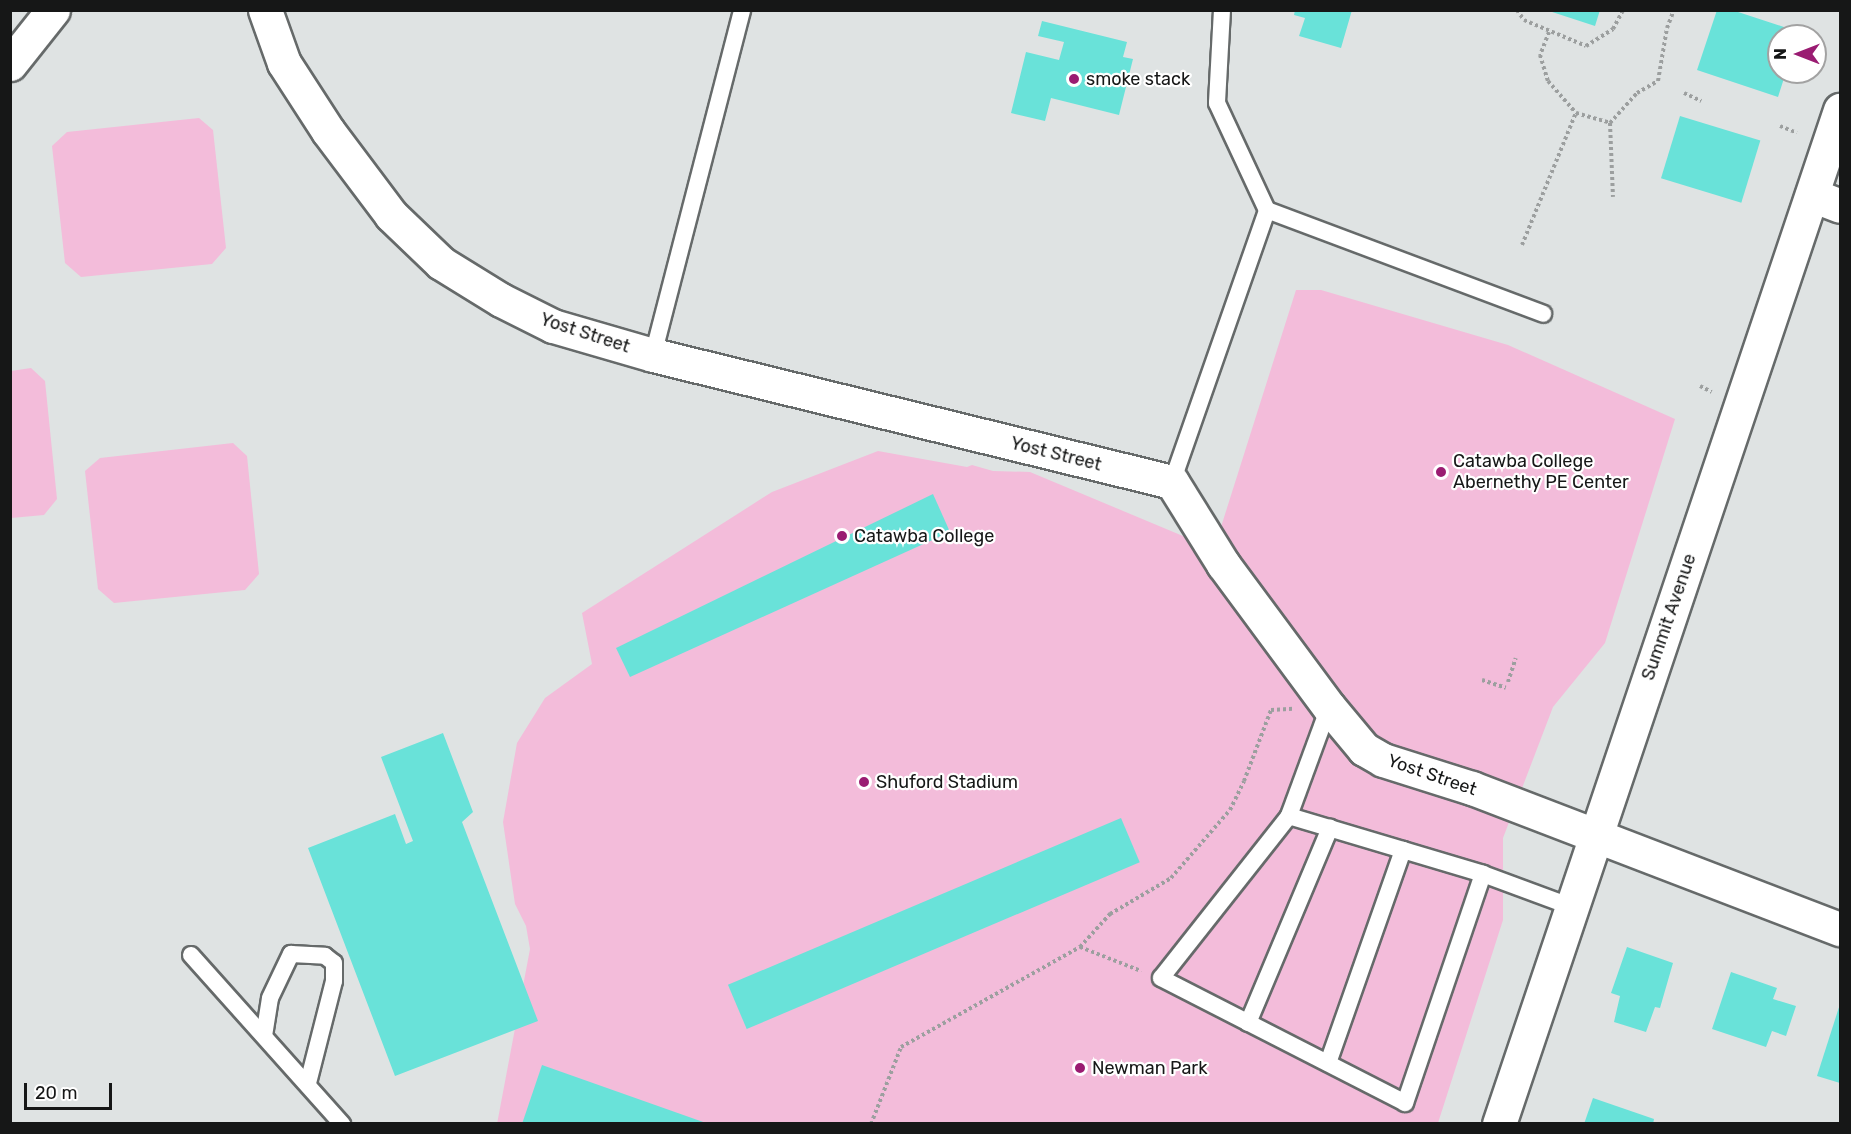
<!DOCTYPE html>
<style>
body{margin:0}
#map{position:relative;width:1851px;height:1134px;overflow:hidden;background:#dfe3e3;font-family:Rubik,sans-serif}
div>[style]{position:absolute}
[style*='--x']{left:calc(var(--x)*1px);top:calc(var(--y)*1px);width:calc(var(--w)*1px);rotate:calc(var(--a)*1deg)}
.green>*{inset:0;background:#f3bcda}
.building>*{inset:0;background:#69e2d9;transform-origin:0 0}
.path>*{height:4px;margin-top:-2px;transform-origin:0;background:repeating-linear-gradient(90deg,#9c9f9f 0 3px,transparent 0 6px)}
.roads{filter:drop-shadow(2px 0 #666a6a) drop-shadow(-2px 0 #666a6a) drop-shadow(0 2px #666a6a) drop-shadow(0 -2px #666a6a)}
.lane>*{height:16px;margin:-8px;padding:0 8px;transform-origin:8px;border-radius:8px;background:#fff}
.street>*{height:33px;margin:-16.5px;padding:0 16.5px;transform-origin:16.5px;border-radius:16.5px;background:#fff}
.dots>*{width:16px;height:16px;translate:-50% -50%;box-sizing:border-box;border:3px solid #fff;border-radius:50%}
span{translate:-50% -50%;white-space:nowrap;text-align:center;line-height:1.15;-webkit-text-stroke:4.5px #fff;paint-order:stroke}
.poi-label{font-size:18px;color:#161717}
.left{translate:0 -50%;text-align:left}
.street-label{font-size:18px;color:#161717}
.frame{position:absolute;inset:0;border:12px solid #161717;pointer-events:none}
.north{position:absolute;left:1767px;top:24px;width:60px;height:60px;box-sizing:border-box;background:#fff;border:2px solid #a2a2a2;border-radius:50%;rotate:270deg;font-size:16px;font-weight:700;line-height:24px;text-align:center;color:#161717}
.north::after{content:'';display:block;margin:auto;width:21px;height:27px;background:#9a1c72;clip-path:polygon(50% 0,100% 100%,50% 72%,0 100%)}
.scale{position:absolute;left:24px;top:1083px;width:88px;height:27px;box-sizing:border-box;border:3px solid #161717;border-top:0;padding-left:8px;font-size:18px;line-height:21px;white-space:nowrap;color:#161717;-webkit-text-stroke:4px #fff;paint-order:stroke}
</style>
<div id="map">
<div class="green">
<i style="clip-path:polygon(199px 118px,213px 130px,226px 248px,212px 264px,81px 277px,65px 263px,52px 146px,67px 132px)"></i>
<i style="clip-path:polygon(1296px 290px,1321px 290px,1508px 345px,1675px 419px,1605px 643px,1553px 707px,1503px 838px,1503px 920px,1438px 1123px,497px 1124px,530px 949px,526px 926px,515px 904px,503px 822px,517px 743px,545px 698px,592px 664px,582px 613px,772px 492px,878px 451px,967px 467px,972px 465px,993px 471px,1030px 472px,1214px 549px)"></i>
<i style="clip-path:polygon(31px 368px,45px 381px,57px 499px,44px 515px,11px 518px,11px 371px)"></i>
<i style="clip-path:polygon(233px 443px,247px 456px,259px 574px,245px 590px,114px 603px,98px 589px,85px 471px,100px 458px)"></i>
</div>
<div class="building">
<i style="clip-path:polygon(1295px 10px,1352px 10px,1341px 48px,1299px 36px,1305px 18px,1294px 15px)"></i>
<i style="clip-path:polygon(1546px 10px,1600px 10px,1595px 26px)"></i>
<i style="clip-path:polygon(1717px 10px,1732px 10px,1799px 32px,1798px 36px,1779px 36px,1779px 72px,1786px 72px,1778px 97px,1697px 70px)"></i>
<i style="clip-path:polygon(1042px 21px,1127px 42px,1123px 57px,1133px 59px,1119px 115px,1051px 98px,1045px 121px,1011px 113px,1026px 52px,1059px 60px,1064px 42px,1038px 36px)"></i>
<i style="left:1680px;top:116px;width:84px;height:65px;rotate:17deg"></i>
<i style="clip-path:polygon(933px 494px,950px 532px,630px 677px,616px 648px)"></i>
<i style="clip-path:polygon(443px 733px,473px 812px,462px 822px,538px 1021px,395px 1076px,308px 848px,395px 814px,406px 844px,413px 841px,381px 757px)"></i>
<i style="left:1121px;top:818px;width:48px;height:427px;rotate:67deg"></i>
<i style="clip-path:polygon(1627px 947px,1673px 963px,1660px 1008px,1655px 1007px,1646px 1032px,1614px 1022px,1620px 996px,1611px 993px)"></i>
<i style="clip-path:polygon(1731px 972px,1777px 988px,1773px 999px,1796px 1006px,1786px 1036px,1772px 1031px,1766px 1047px,1712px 1029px)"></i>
<i style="clip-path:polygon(1840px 1004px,1840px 1083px,1817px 1076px)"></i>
<i style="clip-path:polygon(542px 1065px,706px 1123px,706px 1124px,522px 1124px)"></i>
<i style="clip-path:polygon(1593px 1098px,1654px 1119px,1653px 1124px,1584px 1124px)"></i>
</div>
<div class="path">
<i style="--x:1517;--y:10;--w:12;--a:55"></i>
<i style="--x:1524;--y:20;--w:67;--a:22.8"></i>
<i style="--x:1586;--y:46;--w:32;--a:-32"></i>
<i style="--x:1613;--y:29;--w:21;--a:-62"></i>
<i style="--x:1549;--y:32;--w:25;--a:111"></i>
<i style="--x:1540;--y:55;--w:27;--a:73"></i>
<i style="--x:1548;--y:81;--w:43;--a:48.8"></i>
<i style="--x:1684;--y:93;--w:19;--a:25"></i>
<i style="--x:1610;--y:123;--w:74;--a:87.7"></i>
<i style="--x:1780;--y:126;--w:18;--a:22"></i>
<i style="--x:1522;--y:245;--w:143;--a:-67.8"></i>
<i style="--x:1576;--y:113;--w:35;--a:16"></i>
<i style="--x:1610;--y:123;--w:40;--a:-48"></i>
<i style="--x:1637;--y:93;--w:24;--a:-30"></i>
<i style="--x:1658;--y:81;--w:54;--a:-80.4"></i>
<i style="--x:1667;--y:28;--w:19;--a:-69"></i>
<i style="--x:1700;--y:386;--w:13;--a:27"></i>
<i style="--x:1482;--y:680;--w:25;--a:18"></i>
<i style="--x:1508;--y:682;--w:25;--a:-72"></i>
<i style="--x:1080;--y:947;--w:66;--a:21.5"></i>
<i style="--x:871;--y:1124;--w:83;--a:-68.7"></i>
<i style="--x:901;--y:1047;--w:205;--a:-29.2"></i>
<i style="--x:1080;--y:947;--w:45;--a:-47.7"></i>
<i style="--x:1110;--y:914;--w:71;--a:-30.5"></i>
<i style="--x:1171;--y:878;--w:90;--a:-49.1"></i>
<i style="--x:1230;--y:810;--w:32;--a:-64"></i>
<i style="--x:1244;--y:781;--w:76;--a:-69.2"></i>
<i style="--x:1271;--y:710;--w:22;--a:-3"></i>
</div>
<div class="roads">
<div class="lane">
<i style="--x:1222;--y:10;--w:93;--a:93.1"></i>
<i style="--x:1217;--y:103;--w:118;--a:65"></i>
<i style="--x:653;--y:355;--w:356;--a:-75.5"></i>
<i style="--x:1172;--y:482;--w:288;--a:-70.7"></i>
<i style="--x:1267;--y:210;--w:295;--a:20.6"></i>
<i style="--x:1329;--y:707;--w:116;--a:110.2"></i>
<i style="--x:1289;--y:816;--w:202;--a:16.6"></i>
<i style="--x:1483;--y:874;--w:95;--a:20.3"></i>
<i style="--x:1289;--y:816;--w:206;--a:128.3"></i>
<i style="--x:1161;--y:978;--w:274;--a:27.1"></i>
<i style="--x:1405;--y:1103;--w:242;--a:-71.2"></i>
<i style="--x:191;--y:955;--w:227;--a:48.2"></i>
<i style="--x:1248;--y:1023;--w:212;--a:-67.2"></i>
<i style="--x:264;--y:1036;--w:38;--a:-81"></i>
<i style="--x:270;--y:998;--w:49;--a:-64.5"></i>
<i style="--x:291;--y:954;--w:34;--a:3"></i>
<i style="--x:325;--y:956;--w:11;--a:38"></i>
<i style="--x:334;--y:963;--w:18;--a:90"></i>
<i style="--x:334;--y:981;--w:105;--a:104.3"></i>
<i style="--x:1328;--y:1063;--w:226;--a:-70.6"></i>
</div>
<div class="street">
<i style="--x:265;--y:10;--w:56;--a:70.3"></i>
<i style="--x:284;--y:63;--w:81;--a:57.1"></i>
<i style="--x:328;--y:131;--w:105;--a:53.1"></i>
<i style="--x:391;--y:215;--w:69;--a:43.8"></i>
<i style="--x:441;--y:263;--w:70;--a:31.7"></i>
<i style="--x:501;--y:300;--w:58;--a:26.6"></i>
<i style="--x:553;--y:326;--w:104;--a:16.2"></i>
<i style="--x:653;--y:355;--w:534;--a:13.75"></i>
<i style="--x:1172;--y:482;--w:97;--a:58.1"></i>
<i style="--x:1223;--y:564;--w:178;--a:53.5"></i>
<i style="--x:1329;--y:707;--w:55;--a:50.2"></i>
<i style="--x:1364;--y:749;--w:22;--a:30"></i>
<i style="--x:1383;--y:760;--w:93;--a:17.5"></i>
<i style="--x:1472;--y:788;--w:394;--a:21"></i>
<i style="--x:10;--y:64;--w:69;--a:-51.5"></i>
<i style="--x:1812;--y:195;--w:30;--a:21"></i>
<i style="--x:1499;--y:1124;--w:1070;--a:-71.41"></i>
</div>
</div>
<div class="dots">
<i style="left:1074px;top:79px;background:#9a1c72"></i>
<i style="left:1441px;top:472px;background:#9a1c72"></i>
<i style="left:842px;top:536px;background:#9a1c72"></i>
<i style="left:864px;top:782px;background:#9a1c72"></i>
<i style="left:1080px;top:1068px;background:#9a1c72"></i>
</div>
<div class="poi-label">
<span class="left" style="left:1086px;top:79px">smoke stack</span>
<span class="left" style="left:1453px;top:472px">Catawba College<br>Abernethy PE Center</span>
<span class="left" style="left:854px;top:536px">Catawba College</span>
<span class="left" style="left:876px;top:782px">Shuford Stadium</span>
<span class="left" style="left:1092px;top:1068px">Newman Park</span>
</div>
<div class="street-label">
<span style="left:585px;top:333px;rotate:18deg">Yost Street</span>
<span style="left:1056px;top:454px;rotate:14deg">Yost Street</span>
<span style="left:1669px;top:617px;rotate:-71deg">Summit Avenue</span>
<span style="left:1432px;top:775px;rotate:19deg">Yost Street</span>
</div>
<div class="frame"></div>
<div class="north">N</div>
<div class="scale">20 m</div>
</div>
